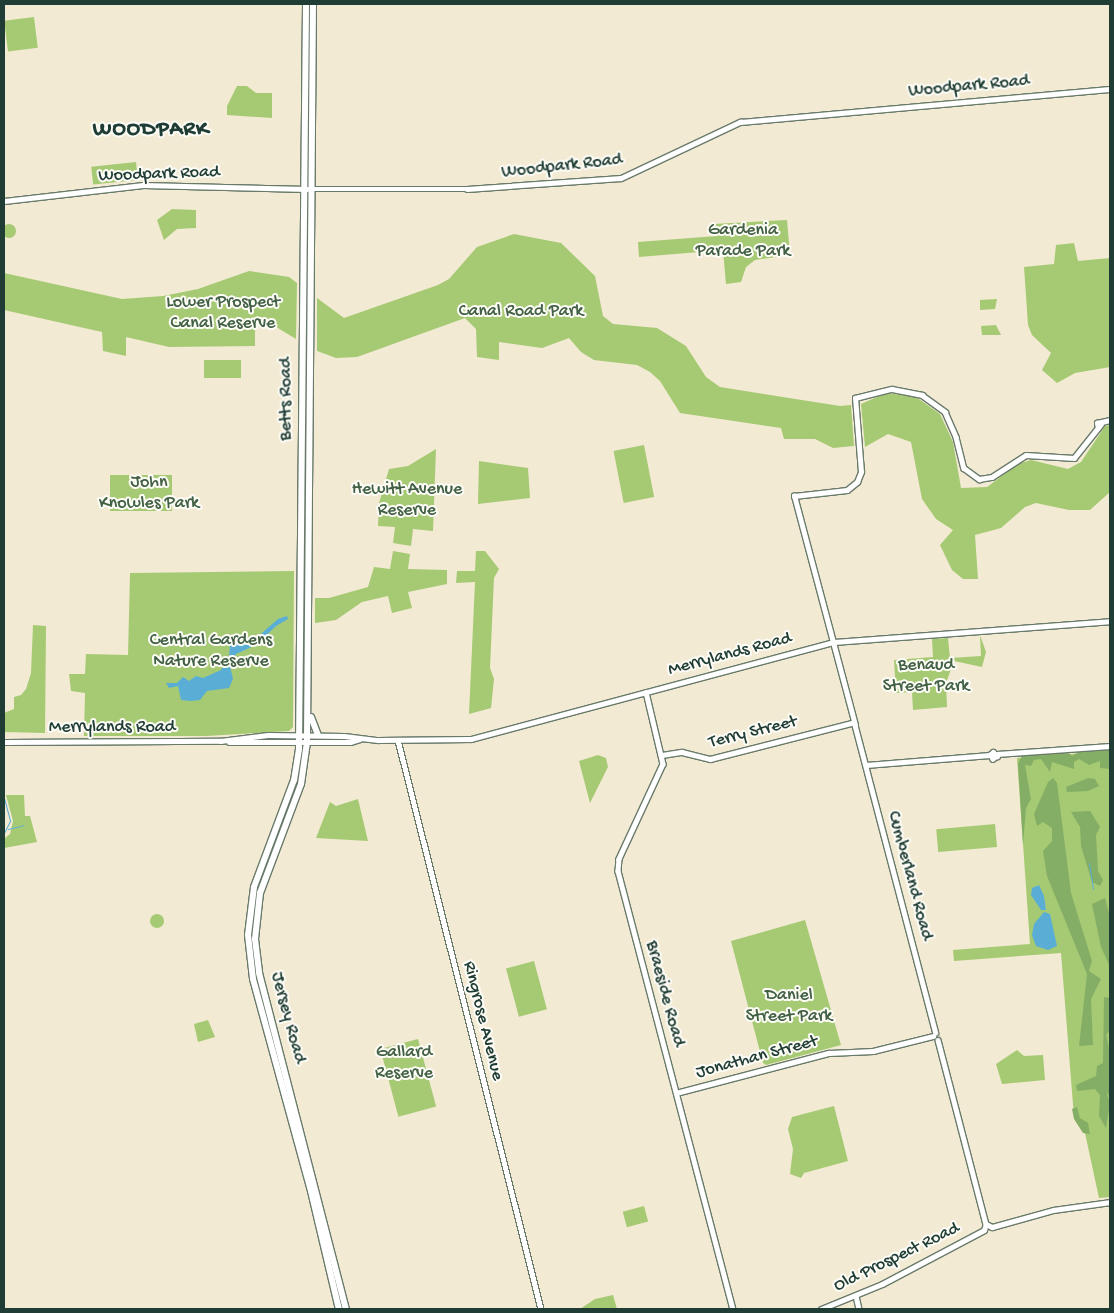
<!DOCTYPE html>
<style>
body{margin:0}
#map{position:relative;width:1114px;height:1313px;overflow:hidden;background:#f2ead2;font-family:"Gochi Hand",sans-serif}
div>[style]{position:absolute}
[style*='--x']{left:calc(var(--x)*1px);top:calc(var(--y)*1px);width:calc(var(--w)*1px);rotate:calc(var(--a)*1deg)}
.green>*{inset:0;background:#a6ca73;transform-origin:0 0}
.round{border-radius:50%}
.forest>*{inset:0;background:#84ae65}
.water>*{inset:0;background:#5aaed6}
.stream>*{height:1px;margin:-0.5px;padding:0 0.5px;transform-origin:0.5px;border-radius:0.5px;background:#5aaed6}
.roads{filter:drop-shadow(1px 0 #697a6b) drop-shadow(-1px 0 #697a6b) drop-shadow(0 1px #697a6b) drop-shadow(0 -1px #697a6b)}
.minor>*{height:4.5px;margin:-2.25px;padding:0 2.25px;transform-origin:2.25px;border-radius:2.25px;background:#fff}
.major>*{height:5px;margin:-2.5px;padding:0 2.5px;transform-origin:2.5px;border-radius:2.5px;background:#fff}
.highway>*{height:6px;margin:-3px;padding:0 3px;transform-origin:3px;border-radius:3px;background:#fff}
span{translate:-50% -50%;white-space:nowrap;text-align:center;line-height:1.15;-webkit-text-stroke:4px #fdfcf7;paint-order:stroke}
.street-label{font-size:18px;color:#1f3d34}
.park-label{font-size:18px;color:#416044}
.district-label{font-size:22px;color:#1f3d34;font-weight:700;letter-spacing:1px}
.frame{position:absolute;inset:0;border:5px solid #1f3d34;pointer-events:none}
</style>
<div id="map">
<div class="green">
<i style="left:34px;top:17px;width:31px;height:30px;rotate:83deg"></i>
<i style="clip-path:polygon(237px 86px,247px 86px,256px 93px,272px 93px,272px 118px,227px 115px,227px 106px)"></i>
<i style="left:136px;top:162px;width:18px;height:45px;rotate:84deg"></i>
<i style="clip-path:polygon(172px 209px,196px 210px,196px 228px,177px 229px,164px 240px,157px 220px)"></i>
<i style="clip-path:polygon(787px 220px,790px 255px,755px 260px,746px 267px,741px 282px,726px 284px,723px 250px,639px 257px,638px 242px,717px 236px,714px 224px)"></i>
<i class="round" style="left:2px;top:224px;width:14px;height:14px"></i>
<i style="clip-path:polygon(514px 234px,561px 243px,595px 276px,603px 316px,613px 324px,657px 328px,686px 346px,706px 377px,720px 387px,840px 406px,851px 405px,854px 446px,833px 448px,815px 439px,784px 439px,781px 428px,680px 413px,660px 381px,650px 372px,637px 365px,594px 360px,581px 352px,569px 338px,542px 348px,499px 342px,499px 360px,477px 357px,476px 329px,465px 318px,357px 357px,336px 358px,317px 351px,317px 298px,344px 318px,438px 285px,449px 279px,477px 247px)"></i>
<i style="clip-path:polygon(1074px 243px,1078px 261px,1110px 258px,1110px 367px,1075px 373px,1057px 383px,1042px 370px,1051px 353px,1032px 335px,1028px 325px,1024px 267px,1054px 264px,1056px 245px)"></i>
<i style="clip-path:polygon(249px 271px,289px 277px,297px 283px,296px 339px,268px 322px,255px 323px,255px 346px,169px 347px,126px 337px,126px 356px,103px 351px,102px 332px,4px 310px,4px 273px,122px 299px,163px 296px,198px 289px)"></i>
<i style="clip-path:polygon(997px 299px,995px 309px,980px 310px,980px 300px)"></i>
<i style="clip-path:polygon(996px 325px,1001px 335px,982px 335px,981px 326px)"></i>
<i style="left:204px;top:360px;width:37px;height:18px"></i>
<i style="clip-path:polygon(886px 393px,916px 397px,940px 414px,953px 442px,961px 488px,987px 487px,1018px 464px,1031px 460px,1068px 469px,1081px 462px,1105px 426px,1110px 425px,1110px 492px,1090px 510px,1069px 510px,1036px 503px,1025px 507px,1001px 528px,975px 535px,978px 579px,963px 579px,952px 570px,940px 545px,953px 530px,936px 519px,922px 499px,911px 442px,888px 434px,865px 447px,861px 404px)"></i>
<i style="left:644px;top:445px;width:53px;height:31px;rotate:79deg"></i>
<i style="clip-path:polygon(436px 449px,433px 531px,413px 529px,411px 546px,393px 543px,395px 527px,378px 526px,379px 503px,389px 469px,408px 466px)"></i>
<i style="clip-path:polygon(479px 461px,528px 468px,530px 498px,478px 504px)"></i>
<i style="left:172px;top:475px;width:36px;height:62px;rotate:90deg"></i>
<i style="clip-path:polygon(393px 551px,410px 554px,408px 569px,447px 570px,447px 584px,408px 592px,412px 608px,392px 613px,388px 596px,362px 602px,336px 620px,315px 623px,315px 598px,329px 598px,368px 587px,374px 567px,390px 569px)"></i>
<i style="clip-path:polygon(476px 551px,485px 551px,499px 569px,494px 578px,490px 668px,494px 679px,491px 708px,469px 714px,475px 582px,456px 583px,457px 571px,475px 571px)"></i>
<i style="clip-path:polygon(294px 571px,293px 727px,289px 731px,207px 736px,84px 736px,85px 693px,71px 691px,69px 674px,85px 674px,86px 654px,128px 655px,130px 573px)"></i>
<i style="clip-path:polygon(33px 625px,46px 626px,45px 733px,4px 732px,4px 713px,14px 709px,14px 697px,21px 695px,26px 689px,31px 673px)"></i>
<i style="clip-path:polygon(980px 635px,986px 652px,982px 667px,954px 661px,946px 683px,947px 707px,913px 710px,912px 692px,896px 693px,894px 660px,933px 657px,932px 639px,948px 638px,950px 658px,981px 656px)"></i>
<i style="clip-path:polygon(1110px 751px,1110px 1197px,1099px 1198px,1085px 1133px,1074px 1117px,1061px 953px,954px 961px,953px 950px,1030px 944px,1017px 758px)"></i>
<i style="clip-path:polygon(598px 755px,606px 758px,608px 767px,590px 803px,579px 761px)"></i>
<i style="clip-path:polygon(6px 795px,24px 795px,25px 816px,30px 816px,37px 842px,4px 848px,4px 839px,10px 834px,13px 821px)"></i>
<i style="clip-path:polygon(358px 799px,368px 841px,316px 838px,330px 802px,336px 806px)"></i>
<i style="left:995px;top:824px;width:23px;height:59px;rotate:85deg"></i>
<i class="round" style="left:150px;top:914px;width:14px;height:14px"></i>
<i style="clip-path:polygon(805px 920px,841px 1045px,766px 1065px,763px 1063px,731px 941px)"></i>
<i style="left:534px;top:961px;width:50px;height:29px;rotate:75deg"></i>
<i style="clip-path:polygon(208px 1020px,215px 1037px,198px 1042px,194px 1024px)"></i>
<i style="left:418px;top:1039px;width:70px;height:39px;rotate:75deg"></i>
<i style="clip-path:polygon(1017px 1050px,1024px 1056px,1043px 1055px,1045px 1080px,1002px 1084px,996px 1064px)"></i>
<i style="clip-path:polygon(834px 1106px,848px 1161px,804px 1173px,801px 1178px,790px 1174px,793px 1149px,788px 1129px,792px 1117px)"></i>
<i style="left:644px;top:1206px;width:16px;height:22px;rotate:75deg"></i>
<i style="clip-path:polygon(613px 1295px,617px 1309px,580px 1309px,595px 1299px)"></i>
</div>
<div class="forest">
<i style="clip-path:polygon(1110px 750px,1110px 769px,1100px 768px,1100px 761px,1089px 765px,1079px 759px,1074px 762px,1074px 769px,1052px 762px,1050px 772px,1041px 759px,1034px 760px,1031px 766px,1025px 765px,1031px 799px,1026px 808px,1023px 845px,1018px 763px,1022px 756px,1069px 753px,1072px 756px,1079px 752px)"></i>
<i style="clip-path:polygon(1053px 778px,1057px 783px,1071px 893px,1092px 961px,1089px 971px,1101px 979px,1091px 999px,1093px 1045px,1079px 1046px,1087px 974px,1047px 876px,1043px 851px,1052px 841px,1052px 828px,1043px 822px,1037px 826px,1034px 814px,1048px 782px)"></i>
<i style="clip-path:polygon(1088px 778px,1095px 779px,1099px 786px,1088px 791px,1067px 792px,1066px 787px)"></i>
<i style="clip-path:polygon(1090px 811px,1100px 827px,1096px 835px,1098px 871px,1103px 880px,1100px 886px,1092px 882px,1081px 846px,1080px 827px,1071px 812px)"></i>
<i style="clip-path:polygon(1105px 898px,1110px 917px,1110px 967px,1101px 947px,1092px 904px)"></i>
<i style="clip-path:polygon(1104px 997px,1110px 998px,1110px 1030px,1106px 1035px,1110px 1052px,1110px 1097px,1106px 1091px,1110px 1103px,1106px 1128px,1099px 1116px,1100px 1095px,1095px 1089px,1077px 1091px,1076px 1085px,1096px 1076px,1097px 1066px,1103px 1063px)"></i>
<i style="clip-path:polygon(1077px 1107px,1080px 1118px,1088px 1123px,1090px 1134px,1083px 1133px,1074px 1119px,1072px 1109px)"></i>
</div>
<div class="water">
<i style="clip-path:polygon(287px 616px,288px 619px,276px 626px,256px 645px,236px 654px,230px 666px,233px 679px,229px 688px,207px 691px,200px 700px,191px 701px,181px 700px,178px 686px,169px 688px,166px 683px,177px 683px,183px 677px,189px 681px,196px 676px,203px 678px,221px 670px,229px 658px,230px 643px,242px 638px,255px 639px,278px 619px)"></i>
<i style="clip-path:polygon(1039px 885px,1044px 896px,1046px 910px,1041px 910px,1031px 895px,1032px 888px)"></i>
<i style="clip-path:polygon(1044px 912px,1050px 914px,1057px 946px,1048px 950px,1036px 946px,1032px 935px,1034px 924px)"></i>
</div>
<div class="stream">
<i style="--x:4;--y:798;--w:24;--a:75"></i>
<i style="--x:10;--y:821;--w:13;--a:117"></i>
<i style="--x:8;--y:829;--w:16;--a:-14"></i>
<i style="--x:1089;--y:863;--w:26;--a:81"></i>
</div>
<div class="roads">
<div class="minor">
<i style="--x:310;--y:189;--w:157;--a:0"></i>
<i style="--x:467;--y:189;--w:154;--a:-4.1"></i>
<i style="--x:621;--y:178;--w:132;--a:-25.2"></i>
<i style="--x:740;--y:122;--w:371;--a:-5.1"></i>
<i style="--x:1098;--y:428;--w:5;--a:-101"></i>
<i style="--x:1097;--y:423;--w:13;--a:-13"></i>
<i style="--x:646;--y:692;--w:74;--a:76.7"></i>
<i style="--x:663;--y:764;--w:105;--a:114.9"></i>
<i style="--x:619;--y:859;--w:12;--a:95"></i>
<i style="--x:618;--y:871;--w:453;--a:75.3"></i>
<i style="--x:855;--y:725;--w:237;--a:-104.9"></i>
<i style="--x:794;--y:496;--w:53;--a:-6.5"></i>
<i style="--x:847;--y:490;--w:13;--a:-39"></i>
<i style="--x:857;--y:482;--w:11;--a:-68"></i>
<i style="--x:861;--y:472;--w:74;--a:-94.6"></i>
<i style="--x:855;--y:398;--w:38;--a:-14"></i>
<i style="--x:892;--y:389;--w:31;--a:11"></i>
<i style="--x:922;--y:395;--w:29;--a:36"></i>
<i style="--x:945;--y:412;--w:27;--a:66"></i>
<i style="--x:956;--y:437;--w:32;--a:76"></i>
<i style="--x:964;--y:468;--w:19;--a:36"></i>
<i style="--x:979;--y:479;--w:13;--a:-9"></i>
<i style="--x:992;--y:477;--w:40;--a:-32.9"></i>
<i style="--x:1026;--y:455;--w:48;--a:3.6"></i>
<i style="--x:1074;--y:458;--w:43;--a:-51.5"></i>
<i style="--x:855;--y:725;--w:318;--a:75.3"></i>
<i style="--x:398;--y:740;--w:587;--a:75.89"></i>
<i style="--x:997;--y:754;--w:113;--a:-4"></i>
<i style="--x:662;--y:755;--w:20;--a:-9"></i>
<i style="--x:682;--y:752;--w:29;--a:14"></i>
<i style="--x:710;--y:759;--w:146;--a:-14.3"></i>
<i style="--x:866;--y:765;--w:124;--a:-4.6"></i>
<i style="--x:990;--y:755;--w:4;--a:-45"></i>
<i style="--x:993;--y:752;--w:6;--a:45"></i>
<i style="--x:997;--y:756;--w:5;--a:143"></i>
<i style="--x:993;--y:759;--w:5;--a:-127"></i>
<i style="--x:938;--y:1040;--w:190;--a:75.4"></i>
<i style="--x:676;--y:1093;--w:158;--a:-14.7"></i>
<i style="--x:829;--y:1053;--w:44;--a:-2.6"></i>
<i style="--x:873;--y:1051;--w:62;--a:-14"></i>
<i style="--x:856;--y:1296;--w:13;--a:77"></i>
</div>
<div class="major">
<i style="--x:4;--y:201;--w:140;--a:-6.6"></i>
<i style="--x:143;--y:185;--w:164;--a:1.4"></i>
<i style="--x:220;--y:741;--w:48;--a:-7.1"></i>
<i style="--x:268;--y:735;--w:76;--a:0.8"></i>
<i style="--x:344;--y:736;--w:34;--a:7"></i>
<i style="--x:378;--y:740;--w:93;--a:-0.6"></i>
<i style="--x:471;--y:739;--w:375;--a:-15"></i>
<i style="--x:833;--y:642;--w:278;--a:-4.3"></i>
<i style="--x:4;--y:742;--w:217;--a:-0.3"></i>
<i style="--x:229;--y:742;--w:121;--a:0"></i>
<i style="--x:350;--y:742;--w:10;--a:-17"></i>
<i style="--x:992;--y:1227;--w:63;--a:-15.6"></i>
<i style="--x:1053;--y:1210;--w:58;--a:-8"></i>
<i style="--x:984;--y:1230;--w:6;--a:-72"></i>
<i style="--x:986;--y:1224;--w:7;--a:27"></i>
<i style="--x:821;--y:1309;--w:66;--a:-22.3"></i>
<i style="--x:882;--y:1284;--w:115;--a:-27.9"></i>
</div>
<div class="highway">
<i style="--x:306;--y:4;--w:745;--a:90.54"></i>
<i style="--x:299;--y:749;--w:31;--a:99"></i>
<i style="--x:294;--y:780;--w:114;--a:110.5"></i>
<i style="--x:254;--y:887;--w:48;--a:97.1"></i>
<i style="--x:248;--y:935;--w:44;--a:83.5"></i>
<i style="--x:253;--y:979;--w:220;--a:74.7"></i>
<i style="--x:311;--y:1191;--w:121;--a:76.7"></i>
<i style="--x:313;--y:4;--w:738;--a:90.47"></i>
<i style="--x:307;--y:742;--w:42;--a:98.1"></i>
<i style="--x:301;--y:784;--w:116;--a:110.6"></i>
<i style="--x:260;--y:893;--w:46;--a:96.2"></i>
<i style="--x:255;--y:939;--w:34;--a:83"></i>
<i style="--x:259;--y:973;--w:347;--a:75.5"></i>
<i style="--x:311;--y:717;--w:19;--a:69"></i>
</div>
</div>
<div class="street-label">
<span style="left:969px;top:87px;rotate:-5deg">Woodpark Road</span>
<span style="left:562px;top:167px;rotate:-6deg">Woodpark Road</span>
<span style="left:159px;top:175px;rotate:-2deg">Woodpark Road</span>
<span style="left:287px;top:399px;rotate:-90deg">Betts Road</span>
<span style="left:730px;top:655px;rotate:-15deg">Merrylands Road</span>
<span style="left:112px;top:728px">Merrylands Road</span>
<span style="left:753px;top:733px;rotate:-14deg">Terry Street</span>
<span style="left:909px;top:876px;rotate:75deg">Cumberland Road</span>
<span style="left:664px;top:994px;rotate:75deg">Braeside Road</span>
<span style="left:287px;top:1018px;rotate:75deg">Jersey Road</span>
<span style="left:482px;top:1021px;rotate:76deg">Ringrose Avenue</span>
<span style="left:757px;top:1058px;rotate:-15deg">Jonathan Street</span>
<span style="left:897px;top:1258px;rotate:-26deg">Old Prospect Road</span>
</div>
<div class="park-label">
<span style="left:743px;top:242px">Gardenia<br>Parade Park</span>
<span style="left:223px;top:314px">Lower Prospect<br>Canal Reserve</span>
<span style="left:521px;top:312px">Canal Road Park</span>
<span style="left:149px;top:494px">John<br>Knowles Park</span>
<span style="left:407px;top:501px">Hewitt Avenue<br>Reserve</span>
<span style="left:211px;top:652px">Central Gardens<br>Nature Reserve</span>
<span style="left:926px;top:677px">Benaud<br>Street Park</span>
<span style="left:789px;top:1007px">Daniel<br>Street Park</span>
<span style="left:404px;top:1064px">Gallard<br>Reserve</span>
</div>
<div class="district-label">
<span style="left:151px;top:131px">WOODPARK</span>
</div>
<div class="frame"></div>
</div>
